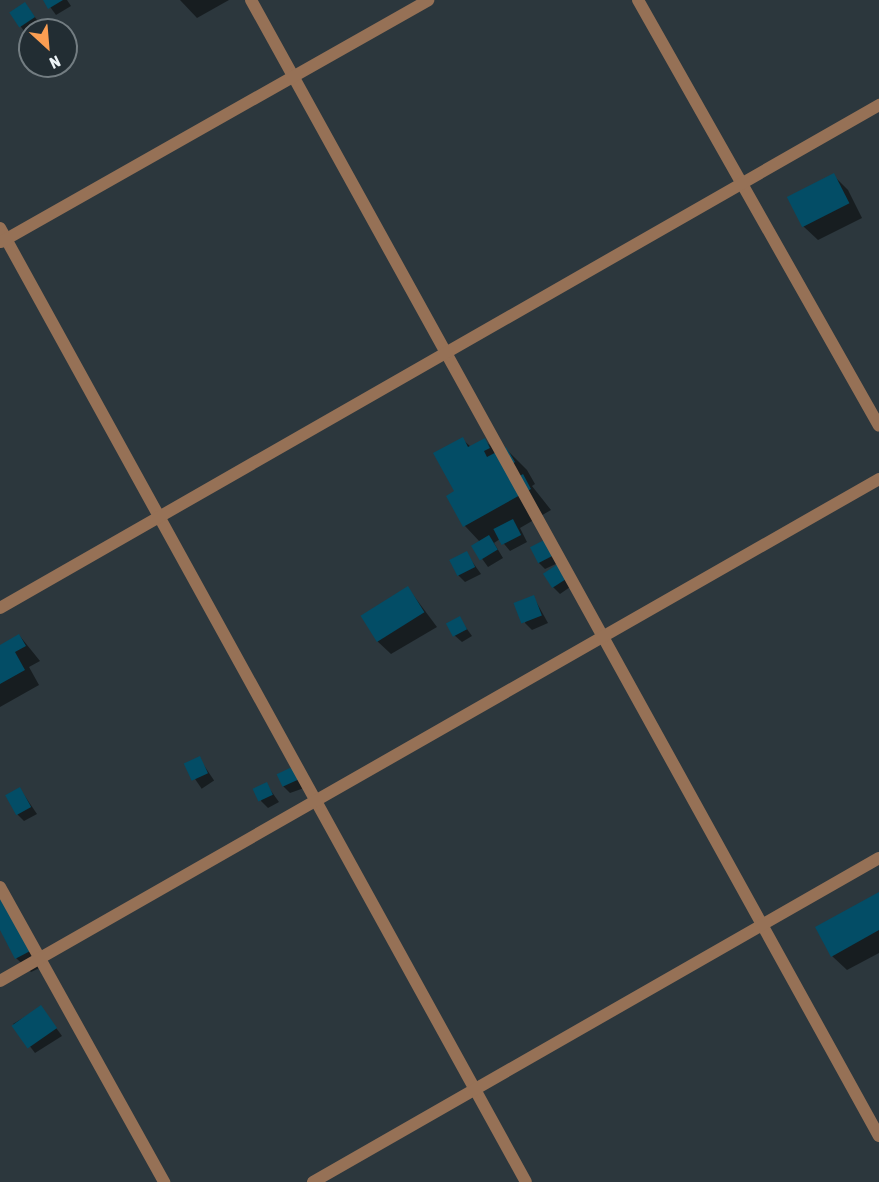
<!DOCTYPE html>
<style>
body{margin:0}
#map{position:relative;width:879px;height:1182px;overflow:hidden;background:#2c373d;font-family:"Asap Condensed",sans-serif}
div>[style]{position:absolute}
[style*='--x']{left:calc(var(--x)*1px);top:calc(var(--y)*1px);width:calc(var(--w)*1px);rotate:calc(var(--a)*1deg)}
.shadow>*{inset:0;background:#0007;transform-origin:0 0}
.building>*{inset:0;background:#034d66;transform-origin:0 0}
.street>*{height:12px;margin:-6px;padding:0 6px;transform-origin:6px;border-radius:6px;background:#967156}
span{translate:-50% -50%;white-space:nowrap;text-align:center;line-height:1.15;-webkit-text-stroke:6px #222d33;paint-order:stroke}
.north{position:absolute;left:18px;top:18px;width:60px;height:60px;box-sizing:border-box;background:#222d33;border:2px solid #737d82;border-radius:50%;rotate:154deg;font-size:16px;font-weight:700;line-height:24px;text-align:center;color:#edf4f8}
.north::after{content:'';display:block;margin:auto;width:21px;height:27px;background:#fb9e52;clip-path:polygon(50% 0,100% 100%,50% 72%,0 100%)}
</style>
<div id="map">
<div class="shadow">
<i style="clip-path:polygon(45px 0,67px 0,71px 6px,56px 15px)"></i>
<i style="clip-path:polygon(180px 0,229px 0,197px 18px)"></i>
<i style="left:25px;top:4px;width:26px;height:17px;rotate:53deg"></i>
<i style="clip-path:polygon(833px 175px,848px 190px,862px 218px,818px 240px,803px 226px)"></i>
<i style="clip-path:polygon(462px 439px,471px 447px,484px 440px,498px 453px,506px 449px,527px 470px,535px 484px,532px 486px,551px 510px,520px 528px,527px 542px,510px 551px,500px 539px,494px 543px,503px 558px,488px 567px,473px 546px,480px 542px,465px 526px,456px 492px)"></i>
<i style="clip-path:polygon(546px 541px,560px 562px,545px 569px,538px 562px)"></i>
<i style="clip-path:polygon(466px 553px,481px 574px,465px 582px,458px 575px)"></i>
<i style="clip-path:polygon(558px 566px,573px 585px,560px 594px,553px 587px)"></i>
<i style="clip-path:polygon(408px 588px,437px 627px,391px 654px,376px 640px)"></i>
<i style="clip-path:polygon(533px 596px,548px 623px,532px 630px,525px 623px)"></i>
<i style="clip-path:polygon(459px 618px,472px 636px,462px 642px,454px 635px)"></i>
<i style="clip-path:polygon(19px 635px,40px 661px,29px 667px,39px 685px,0 707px,0 646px)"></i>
<i style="left:199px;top:758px;width:27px;height:15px;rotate:56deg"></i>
<i style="clip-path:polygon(291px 769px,304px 788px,290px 793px,283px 786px)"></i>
<i style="clip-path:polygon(266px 784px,279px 802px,268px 808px,261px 801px)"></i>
<i style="clip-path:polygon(20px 789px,37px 814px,24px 821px,17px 814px)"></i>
<i style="clip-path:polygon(0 881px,48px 964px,31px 972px,16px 958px,0 927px)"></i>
<i style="clip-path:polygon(879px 894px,879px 953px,847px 970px,832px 956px)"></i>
<i style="clip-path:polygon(41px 1007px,62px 1036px,35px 1053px,13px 1024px)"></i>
</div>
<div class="building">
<i style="clip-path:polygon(43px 0,63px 0,48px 9px)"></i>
<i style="left:25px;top:2px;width:18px;height:19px;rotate:56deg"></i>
<i style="left:834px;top:173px;width:34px;height:53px;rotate:63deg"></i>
<i style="clip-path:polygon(463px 437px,468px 447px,485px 438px,490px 448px,484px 451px,487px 457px,506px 447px,515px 462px,507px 467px,513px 480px,523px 474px,531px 489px,463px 527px,446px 496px,454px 491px,433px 453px)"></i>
<i style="left:513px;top:519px;width:18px;height:22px;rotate:63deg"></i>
<i style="left:489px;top:535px;width:17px;height:21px;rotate:59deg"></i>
<i style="left:546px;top:539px;width:18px;height:18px;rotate:63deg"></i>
<i style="left:467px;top:551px;width:18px;height:20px;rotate:63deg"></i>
<i style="left:558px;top:564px;width:17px;height:18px;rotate:57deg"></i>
<i style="left:408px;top:586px;width:31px;height:56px;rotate:58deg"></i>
<i style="left:534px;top:595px;width:22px;height:22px;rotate:69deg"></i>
<i style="left:460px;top:616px;width:15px;height:16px;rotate:62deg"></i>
<i style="clip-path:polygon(19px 634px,26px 646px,15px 652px,25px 670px,0 684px,0 645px)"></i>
<i style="left:200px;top:756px;width:19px;height:18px;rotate:65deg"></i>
<i style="left:292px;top:767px;width:14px;height:17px;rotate:65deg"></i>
<i style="left:267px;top:782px;width:14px;height:16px;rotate:65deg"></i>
<i style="left:20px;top:787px;width:23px;height:17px;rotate:61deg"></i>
<i style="clip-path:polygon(879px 892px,879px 930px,831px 957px,815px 927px)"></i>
<i style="clip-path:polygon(0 894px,34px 949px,15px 959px,0 930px)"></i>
<i style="left:41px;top:1005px;width:28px;height:36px;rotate:55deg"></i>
</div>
<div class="street">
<i style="--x:251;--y:0;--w:1298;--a:61.07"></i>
<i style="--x:638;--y:0;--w:489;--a:60.5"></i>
<i style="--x:0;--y:228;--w:1089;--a:61.13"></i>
<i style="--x:1;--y:242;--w:491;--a:-29.5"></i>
<i style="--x:0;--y:608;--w:1013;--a:-29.78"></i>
<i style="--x:0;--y:887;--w:338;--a:60.9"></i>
<i style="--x:0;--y:981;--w:1012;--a:-29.73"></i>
<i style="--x:313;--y:1182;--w:652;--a:-29.79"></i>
</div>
<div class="north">N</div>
</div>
